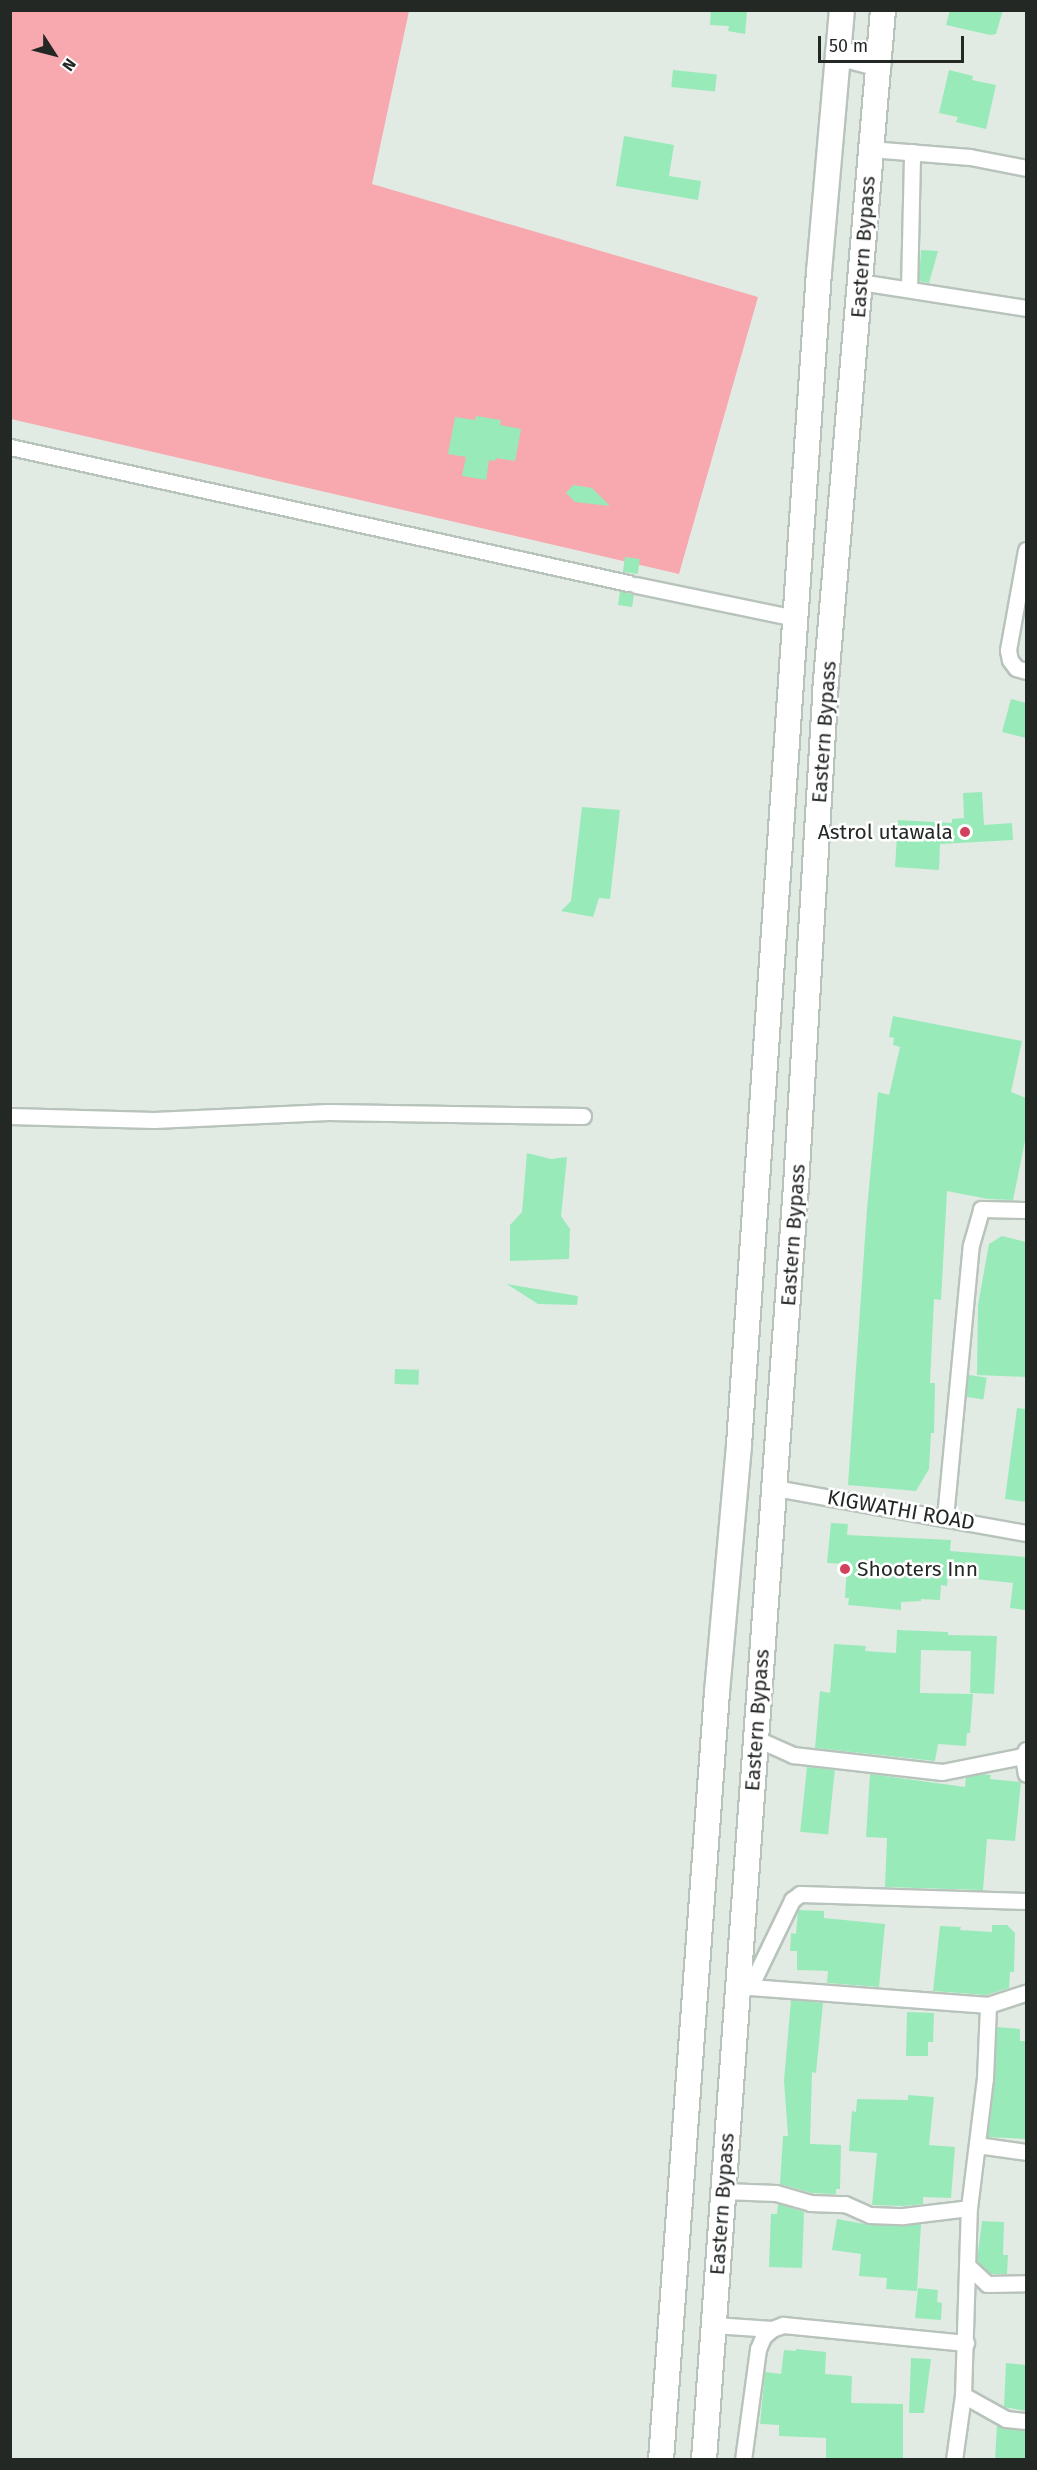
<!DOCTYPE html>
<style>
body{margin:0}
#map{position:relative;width:1037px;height:2470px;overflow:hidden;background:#e1ebe4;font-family:"Fira Sans",sans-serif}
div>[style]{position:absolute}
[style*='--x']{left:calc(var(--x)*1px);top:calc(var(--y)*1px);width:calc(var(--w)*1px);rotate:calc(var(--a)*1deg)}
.green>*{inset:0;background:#f7a9af}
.building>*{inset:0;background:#99eab9;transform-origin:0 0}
.roads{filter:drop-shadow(2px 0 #b8c3bc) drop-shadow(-2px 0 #b8c3bc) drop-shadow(0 2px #b8c3bc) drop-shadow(0 -2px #b8c3bc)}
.minor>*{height:15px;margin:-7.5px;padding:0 7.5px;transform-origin:7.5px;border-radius:7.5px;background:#fff}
.primary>*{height:24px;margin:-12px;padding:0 12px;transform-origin:12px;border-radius:12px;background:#fff}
.dots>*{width:16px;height:16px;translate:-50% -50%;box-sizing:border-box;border:3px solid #fff;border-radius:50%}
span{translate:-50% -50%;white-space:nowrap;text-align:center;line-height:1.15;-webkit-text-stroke:5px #fff;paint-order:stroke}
.street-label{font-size:21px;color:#242825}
.poi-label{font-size:21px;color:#242825}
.right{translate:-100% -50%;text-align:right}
.left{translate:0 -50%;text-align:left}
.frame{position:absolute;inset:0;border:12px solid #242825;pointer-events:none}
.north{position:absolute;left:24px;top:24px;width:60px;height:60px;-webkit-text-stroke:4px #fff;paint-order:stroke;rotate:126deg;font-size:16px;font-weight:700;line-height:24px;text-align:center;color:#242825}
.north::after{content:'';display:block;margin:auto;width:21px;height:27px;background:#242825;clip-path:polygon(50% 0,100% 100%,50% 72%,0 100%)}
.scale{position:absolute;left:818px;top:36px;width:146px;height:27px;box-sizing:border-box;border:3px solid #242825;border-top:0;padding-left:8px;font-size:18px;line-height:21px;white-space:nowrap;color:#242825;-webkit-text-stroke:4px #fff;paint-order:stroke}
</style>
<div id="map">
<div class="green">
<i style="clip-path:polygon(11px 11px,409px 11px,372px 184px,758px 297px,679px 574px,11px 419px)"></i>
</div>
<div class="building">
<i style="clip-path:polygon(711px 10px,747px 12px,745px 34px,728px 31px,729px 26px,710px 25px)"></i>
<i style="clip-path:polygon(950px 10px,1003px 10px,996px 34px,990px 35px,946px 25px)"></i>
<i style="left:673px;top:70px;width:44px;height:17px;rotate:6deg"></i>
<i style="clip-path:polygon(949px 70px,973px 76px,972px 80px,996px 85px,986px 129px,956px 122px,958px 117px,939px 113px)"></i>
<i style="clip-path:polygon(624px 136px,674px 145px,669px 176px,701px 181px,698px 200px,616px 186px)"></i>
<i style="clip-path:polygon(921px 250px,938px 251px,929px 283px,919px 281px)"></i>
<i style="clip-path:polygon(476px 416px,501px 420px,500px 425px,521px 429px,515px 461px,496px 458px,495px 461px,489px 460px,486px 480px,462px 476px,466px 457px,448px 454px,455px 417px,475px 420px)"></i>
<i style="clip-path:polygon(573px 485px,592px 488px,610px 506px,575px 502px,566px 493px)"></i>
<i style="left:625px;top:557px;width:15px;height:15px;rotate:8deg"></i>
<i style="clip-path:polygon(620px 591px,634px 595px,632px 607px,618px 605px)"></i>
<i style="clip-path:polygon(1011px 699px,1026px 703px,1026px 738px,1002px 732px)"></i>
<i style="clip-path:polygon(982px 792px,984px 825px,1012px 823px,1013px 840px,940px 844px,939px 870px,895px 867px,898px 820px,952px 823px,952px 819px,964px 818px,963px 793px)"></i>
<i style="clip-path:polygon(582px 807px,620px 810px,610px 899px,599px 898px,593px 917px,561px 911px,571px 901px)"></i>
<i style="clip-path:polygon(893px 1016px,1022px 1041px,1011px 1092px,1026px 1098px,1026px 1136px,1013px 1200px,988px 1199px,947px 1191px,941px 1300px,934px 1299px,930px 1383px,935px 1383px,934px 1433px,931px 1433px,929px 1469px,916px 1491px,848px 1485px,867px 1209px,878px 1092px,889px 1095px,900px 1047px,893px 1045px,894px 1038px,889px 1037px)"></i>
<i style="clip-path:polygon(527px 1153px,551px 1159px,567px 1157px,561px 1216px,570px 1229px,569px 1259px,510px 1261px,510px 1225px,522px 1212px)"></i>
<i style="clip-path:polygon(1002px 1236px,1026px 1242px,1026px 1377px,977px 1375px,978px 1305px,989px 1244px)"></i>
<i style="clip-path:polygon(507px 1284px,578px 1296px,577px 1305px,538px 1304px)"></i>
<i style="left:395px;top:1369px;width:24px;height:15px;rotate:2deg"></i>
<i style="left:969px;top:1375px;width:18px;height:22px;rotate:9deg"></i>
<i style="clip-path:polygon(1017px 1408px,1026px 1409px,1026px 1502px,1005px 1499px)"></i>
<i style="clip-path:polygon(831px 1523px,848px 1524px,847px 1535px,951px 1540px,950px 1551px,1026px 1557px,1025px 1610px,1010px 1608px,1013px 1583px,948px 1576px,947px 1586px,941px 1585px,940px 1600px,921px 1599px,921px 1601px,901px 1602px,901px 1610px,848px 1605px,849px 1598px,845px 1598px,847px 1564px,827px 1563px)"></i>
<i style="clip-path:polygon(897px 1630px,948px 1632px,948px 1635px,997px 1636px,994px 1694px,970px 1693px,971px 1651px,921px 1650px,920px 1693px,973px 1694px,970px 1733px,967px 1733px,966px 1746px,938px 1744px,935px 1761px,815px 1748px,820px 1691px,830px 1693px,834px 1644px,866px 1646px,865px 1651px,896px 1653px)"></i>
<i style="left:807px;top:1767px;width:28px;height:65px;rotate:6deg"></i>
<i style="clip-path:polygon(870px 1774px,965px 1787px,966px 1777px,980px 1774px,991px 1775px,990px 1779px,1021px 1782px,1015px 1841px,987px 1839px,983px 1890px,885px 1887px,887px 1838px,866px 1837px)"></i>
<i style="clip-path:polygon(798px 1910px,824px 1911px,824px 1918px,885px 1924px,879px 1987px,827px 1983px,828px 1971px,797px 1970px,797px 1951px,790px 1951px,791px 1933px,796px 1934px)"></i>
<i style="clip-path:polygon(992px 1925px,1007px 1925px,1015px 1933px,1014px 1972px,1010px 1972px,1009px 1988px,986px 1995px,933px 1991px,940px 1926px,961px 1927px,960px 1930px,992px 1932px)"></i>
<i style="clip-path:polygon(791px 2000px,823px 2003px,816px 2073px,812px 2072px,810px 2144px,841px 2145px,840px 2189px,836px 2189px,836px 2194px,812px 2193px,780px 2184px,783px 2136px,788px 2136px,784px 2081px)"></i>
<i style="clip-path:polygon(907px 2012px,934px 2013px,933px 2042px,928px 2042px,928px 2056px,906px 2056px)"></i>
<i style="clip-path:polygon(997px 2027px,1020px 2029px,1020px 2041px,1026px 2041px,1026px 2139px,988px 2137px,995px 2078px)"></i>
<i style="clip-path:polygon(908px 2095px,934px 2097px,929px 2145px,955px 2147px,951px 2198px,923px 2197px,923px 2204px,903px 2206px,872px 2205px,877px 2153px,849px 2151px,852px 2111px,856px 2112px,857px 2099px,908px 2100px)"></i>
<i style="clip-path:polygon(778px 2204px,804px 2212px,802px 2268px,769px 2267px,771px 2214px,777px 2214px)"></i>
<i style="clip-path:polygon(837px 2219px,870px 2225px,921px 2224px,917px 2291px,886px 2289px,887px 2278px,859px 2276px,861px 2254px,832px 2250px)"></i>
<i style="clip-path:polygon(982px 2221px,1004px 2222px,1003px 2255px,1008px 2255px,1007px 2274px,991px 2274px,977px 2261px)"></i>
<i style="clip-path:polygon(918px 2288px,938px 2290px,937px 2302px,942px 2303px,941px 2320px,915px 2318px)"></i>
<i style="clip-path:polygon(796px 2349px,826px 2352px,825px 2374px,852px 2376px,851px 2403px,903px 2404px,903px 2460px,826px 2460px,826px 2438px,779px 2436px,779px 2425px,760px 2424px,765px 2372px,781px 2374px,784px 2350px,796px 2351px)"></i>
<i style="clip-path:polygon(911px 2358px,931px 2359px,924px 2413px,909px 2413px)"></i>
<i style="clip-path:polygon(1006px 2363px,1026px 2365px,1026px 2411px,1004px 2407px)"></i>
<i style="clip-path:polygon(997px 2425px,1026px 2431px,1025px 2460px,995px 2460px)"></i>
</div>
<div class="roads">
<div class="minor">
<i style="--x:870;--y:149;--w:100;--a:4.6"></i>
<i style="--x:970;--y:157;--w:57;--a:11.1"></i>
<i style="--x:860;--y:282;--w:168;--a:8.9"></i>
<i style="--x:909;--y:289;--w:137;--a:-88.7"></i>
<i style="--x:10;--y:447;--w:633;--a:12.41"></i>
<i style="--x:1026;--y:550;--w:102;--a:100.2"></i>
<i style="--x:1008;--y:650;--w:10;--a:79"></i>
<i style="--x:1010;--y:660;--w:10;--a:53"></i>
<i style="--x:1016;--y:668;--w:10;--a:17"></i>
<i style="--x:636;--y:585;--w:162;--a:11.7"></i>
<i style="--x:10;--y:1116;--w:144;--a:1.6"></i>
<i style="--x:154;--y:1120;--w:174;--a:-2.6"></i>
<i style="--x:328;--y:1112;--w:255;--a:0.9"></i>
<i style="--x:775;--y:1488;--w:255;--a:10.2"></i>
<i style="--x:945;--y:1518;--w:274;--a:-84.6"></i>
<i style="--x:971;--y:1245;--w:37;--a:-74"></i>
<i style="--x:981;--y:1209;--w:45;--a:1.3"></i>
<i style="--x:755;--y:1738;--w:42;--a:24.1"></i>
<i style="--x:793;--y:1755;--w:150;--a:6.5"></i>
<i style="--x:942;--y:1772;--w:83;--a:-11.2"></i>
<i style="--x:1026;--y:1750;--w:7;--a:117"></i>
<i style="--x:1023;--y:1756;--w:18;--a:81"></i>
<i style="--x:746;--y:1980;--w:8;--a:60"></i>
<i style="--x:750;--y:1987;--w:239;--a:4.3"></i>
<i style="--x:988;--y:2005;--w:40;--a:-18"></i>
<i style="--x:750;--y:1987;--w:97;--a:-64.2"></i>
<i style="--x:792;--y:1900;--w:10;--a:-37"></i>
<i style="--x:800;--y:1894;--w:226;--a:1.8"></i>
<i style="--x:977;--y:2145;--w:49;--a:8.1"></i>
<i style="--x:723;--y:2191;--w:53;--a:2.2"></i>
<i style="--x:776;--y:2193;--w:35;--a:16"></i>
<i style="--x:810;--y:2203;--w:35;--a:2"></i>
<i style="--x:845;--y:2204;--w:27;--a:24"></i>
<i style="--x:870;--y:2215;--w:33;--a:2"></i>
<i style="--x:903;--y:2216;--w:66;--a:-6.9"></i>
<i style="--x:969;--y:2267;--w:25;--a:43"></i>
<i style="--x:987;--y:2284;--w:39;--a:-1"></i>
<i style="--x:714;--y:2325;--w:58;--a:3.9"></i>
<i style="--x:963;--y:2395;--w:49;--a:29.2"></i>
<i style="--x:1006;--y:2419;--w:20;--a:6"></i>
<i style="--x:743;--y:2460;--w:112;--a:-82.3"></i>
<i style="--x:758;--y:2349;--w:13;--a:-67"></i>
<i style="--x:763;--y:2337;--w:12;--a:-42"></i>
<i style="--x:772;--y:2329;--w:12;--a:-20"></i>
<i style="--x:783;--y:2325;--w:184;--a:5.6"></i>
<i style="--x:954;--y:2460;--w:66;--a:-82.1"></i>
<i style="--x:963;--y:2395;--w:187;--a:-88.2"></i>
<i style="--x:969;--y:2208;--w:131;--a:-83"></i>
<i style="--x:985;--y:2078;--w:73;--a:-87.6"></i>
</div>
<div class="primary">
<i style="--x:838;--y:53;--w:42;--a:15"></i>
<i style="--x:661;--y:2460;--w:770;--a:-85.83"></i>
<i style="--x:717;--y:1692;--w:248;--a:-84.9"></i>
<i style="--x:739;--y:1445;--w:1176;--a:-86.1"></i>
<i style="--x:819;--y:272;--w:263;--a:-85"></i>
<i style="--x:704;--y:2460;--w:1277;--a:-85.87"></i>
<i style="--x:796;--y:1186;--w:495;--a:-86.6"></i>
<i style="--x:825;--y:692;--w:684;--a:-85.14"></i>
</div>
</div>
<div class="dots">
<i style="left:965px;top:832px;background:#d2415b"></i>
<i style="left:845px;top:1569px;background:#d2415b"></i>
</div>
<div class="street-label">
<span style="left:863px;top:247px;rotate:-86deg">Eastern Bypass</span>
<span style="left:824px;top:732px;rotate:-86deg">Eastern Bypass</span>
<span style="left:793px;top:1235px;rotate:-86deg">Eastern Bypass</span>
<span style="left:901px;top:1510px;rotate:10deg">KIGWATHI ROAD</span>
<span style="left:757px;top:1720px;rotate:-86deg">Eastern Bypass</span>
<span style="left:722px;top:2204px;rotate:-86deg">Eastern Bypass</span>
</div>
<div class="poi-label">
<span class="right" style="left:953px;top:832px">Astrol utawala</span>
<span class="left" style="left:857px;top:1569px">Shooters Inn</span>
</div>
<div class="frame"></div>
<div class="north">N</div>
<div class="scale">50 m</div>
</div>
